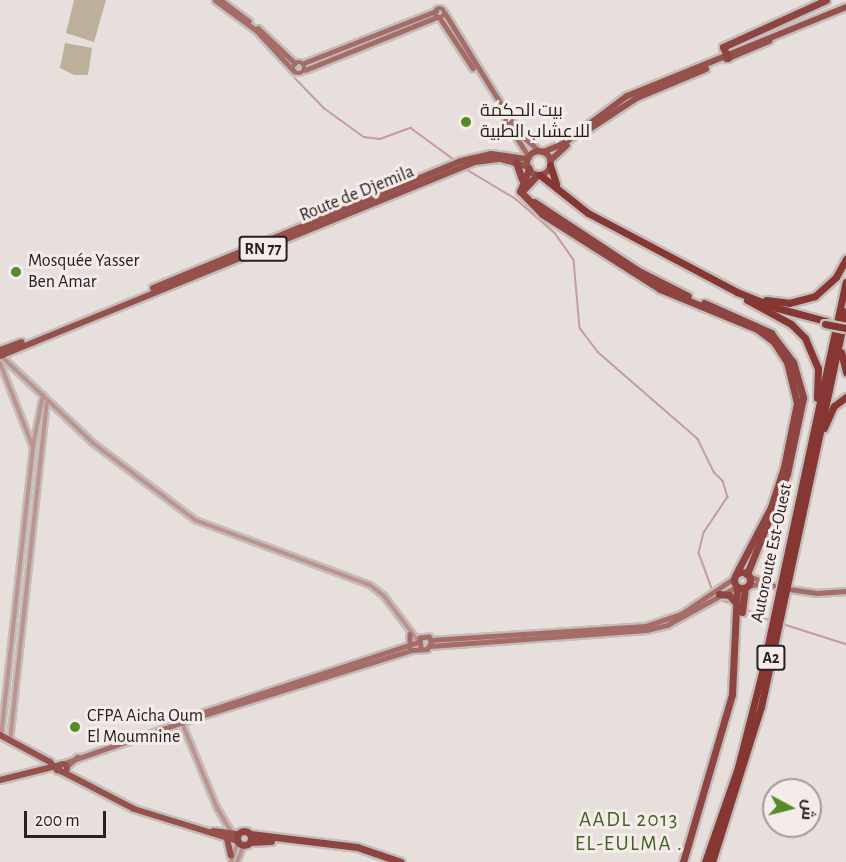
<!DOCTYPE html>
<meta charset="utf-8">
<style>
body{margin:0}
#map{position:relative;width:846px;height:862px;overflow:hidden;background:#e7dfdc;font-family:"Alegreya Sans",Cairo,sans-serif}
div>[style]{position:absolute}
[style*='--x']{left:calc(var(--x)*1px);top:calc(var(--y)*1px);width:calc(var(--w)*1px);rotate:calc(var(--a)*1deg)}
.green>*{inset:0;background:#bdb09b}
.stream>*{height:1.5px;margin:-0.75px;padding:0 0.75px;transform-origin:0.75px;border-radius:0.75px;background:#c49ca3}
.roads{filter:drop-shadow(2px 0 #c4bdba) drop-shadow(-2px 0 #c4bdba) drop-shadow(0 2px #c4bdba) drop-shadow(0 -2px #c4bdba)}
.tertiary>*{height:4px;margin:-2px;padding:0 2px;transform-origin:2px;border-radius:2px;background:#bc938f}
.secondary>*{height:4.5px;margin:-2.25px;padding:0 2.25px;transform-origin:2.25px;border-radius:2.25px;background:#a66d68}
.secondary>.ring{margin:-2.25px;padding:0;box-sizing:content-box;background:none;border:4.5px solid #a66d68;border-radius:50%}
.primary>*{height:6px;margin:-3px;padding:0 3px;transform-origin:3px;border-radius:3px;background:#96514c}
.primary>.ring{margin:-3px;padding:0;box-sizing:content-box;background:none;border:6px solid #96514c;border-radius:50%}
.trunk>*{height:7px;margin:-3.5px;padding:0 3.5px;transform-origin:3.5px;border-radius:3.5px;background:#8e4440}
.trunk>.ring{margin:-3.5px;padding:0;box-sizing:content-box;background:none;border:7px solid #8e4440;border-radius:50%}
.motorway>*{height:7px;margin:-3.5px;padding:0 3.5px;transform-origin:3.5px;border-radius:3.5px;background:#863734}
.bridges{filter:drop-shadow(2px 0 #c4bdba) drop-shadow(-2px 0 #c4bdba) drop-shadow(0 2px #c4bdba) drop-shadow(0 -2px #c4bdba)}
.motorway-bridge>*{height:7px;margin:-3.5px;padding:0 3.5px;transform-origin:3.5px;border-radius:3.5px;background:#863734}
.dots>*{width:16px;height:16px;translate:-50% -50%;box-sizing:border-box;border:3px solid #f5ece9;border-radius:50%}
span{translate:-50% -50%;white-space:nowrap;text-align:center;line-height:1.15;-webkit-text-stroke:6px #f5ece9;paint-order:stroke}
.shield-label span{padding:2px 4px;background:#f5ece9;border:2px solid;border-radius:4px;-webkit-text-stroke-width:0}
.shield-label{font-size:16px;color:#252221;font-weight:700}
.poi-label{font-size:18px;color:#252221}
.left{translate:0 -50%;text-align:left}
.street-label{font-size:18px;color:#252221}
.quarter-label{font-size:21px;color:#3d6123;letter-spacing:1.5px}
.north{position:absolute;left:762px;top:778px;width:60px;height:60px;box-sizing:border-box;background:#f5ece9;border:2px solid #a29b99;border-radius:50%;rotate:97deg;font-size:16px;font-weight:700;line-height:24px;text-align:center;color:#252221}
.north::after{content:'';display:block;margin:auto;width:21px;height:27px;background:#548c28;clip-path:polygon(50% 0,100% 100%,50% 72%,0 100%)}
.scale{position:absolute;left:24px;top:811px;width:82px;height:27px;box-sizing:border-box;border:3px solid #252221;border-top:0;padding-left:8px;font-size:18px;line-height:21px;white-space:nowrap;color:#252221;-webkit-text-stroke:4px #f5ece9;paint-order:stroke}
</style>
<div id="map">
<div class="green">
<i style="clip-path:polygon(74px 0,106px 0,94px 42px,66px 33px)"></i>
<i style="clip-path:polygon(65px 43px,92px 48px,88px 75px,74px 75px,60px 68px)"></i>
</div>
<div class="stream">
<i style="--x:295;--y:78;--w:42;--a:46"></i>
<i style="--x:324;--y:108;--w:49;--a:35.9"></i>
<i style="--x:364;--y:137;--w:16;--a:7"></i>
<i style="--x:380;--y:139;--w:33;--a:-20"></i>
<i style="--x:411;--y:128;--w:56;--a:36.3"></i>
<i style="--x:464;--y:168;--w:61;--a:30.8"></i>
<i style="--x:516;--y:199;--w:52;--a:41.1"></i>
<i style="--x:555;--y:233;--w:33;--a:55"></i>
<i style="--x:574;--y:260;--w:68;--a:85"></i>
<i style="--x:580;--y:328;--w:30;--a:53"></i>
<i style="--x:598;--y:352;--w:133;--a:41"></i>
<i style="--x:698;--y:439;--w:37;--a:64"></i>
<i style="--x:714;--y:472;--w:13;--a:45"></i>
<i style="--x:723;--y:481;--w:17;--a:73"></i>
<i style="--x:728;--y:497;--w:43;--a:123.7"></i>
<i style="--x:704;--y:533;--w:21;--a:104"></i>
<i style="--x:699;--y:553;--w:40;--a:69.8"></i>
<i style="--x:721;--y:600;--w:12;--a:20"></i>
<i style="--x:745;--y:609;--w:26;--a:25"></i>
<i style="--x:786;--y:625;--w:63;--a:17.6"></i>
</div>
<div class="roads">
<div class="tertiary">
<i style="--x:1;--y:356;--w:127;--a:43.4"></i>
<i style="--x:93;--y:443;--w:128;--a:37"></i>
<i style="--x:195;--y:520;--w:187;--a:20.4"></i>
<i style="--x:370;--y:585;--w:18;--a:38"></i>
<i style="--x:384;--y:596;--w:56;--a:52.9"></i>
<i style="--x:0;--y:363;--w:90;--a:68.6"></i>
<i style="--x:33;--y:447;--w:290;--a:96.3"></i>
<i style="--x:33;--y:446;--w:52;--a:-78.9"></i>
<i style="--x:182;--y:723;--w:92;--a:67.6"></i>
<i style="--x:217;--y:808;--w:29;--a:59"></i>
<i style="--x:10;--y:741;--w:343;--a:-83.8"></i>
<i style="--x:231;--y:862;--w:21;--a:-71"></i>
<i style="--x:237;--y:862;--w:18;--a:-68"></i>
</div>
<div class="secondary">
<i style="--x:215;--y:0;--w:51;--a:36.2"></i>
<i style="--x:256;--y:30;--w:56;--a:47.2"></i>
<i style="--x:221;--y:0;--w:35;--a:37"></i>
<i class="ring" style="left:435px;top:8px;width:5.5px;height:5.5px"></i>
<i style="--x:445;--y:13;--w:141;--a:58.3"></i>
<i style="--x:519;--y:133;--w:28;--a:41"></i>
<i style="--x:440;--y:18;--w:60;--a:56.6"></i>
<i style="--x:258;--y:28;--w:51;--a:43.4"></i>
<i class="ring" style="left:293px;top:62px;width:7.5px;height:7.5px"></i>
<i style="--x:304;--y:63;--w:142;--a:-21.5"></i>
<i style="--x:305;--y:70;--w:142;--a:-21.9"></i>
<i style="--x:506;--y:120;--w:44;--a:58.1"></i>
<i style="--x:749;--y:576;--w:26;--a:21"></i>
<i style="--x:748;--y:586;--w:14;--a:-12"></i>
<i style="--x:789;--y:589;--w:28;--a:8"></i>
<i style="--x:817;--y:593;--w:29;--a:-4"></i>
<i style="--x:410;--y:634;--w:12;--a:90"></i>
<i style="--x:431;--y:640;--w:215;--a:-3.7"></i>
<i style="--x:646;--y:626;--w:37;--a:-19"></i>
<i style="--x:681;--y:614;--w:63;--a:-33.9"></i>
<i style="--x:430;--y:646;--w:217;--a:-4.2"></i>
<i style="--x:646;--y:630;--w:22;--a:-13"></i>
<i style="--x:667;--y:625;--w:79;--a:-28.8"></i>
<i style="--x:194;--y:719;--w:6;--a:-51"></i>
<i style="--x:198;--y:714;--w:231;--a:-18.1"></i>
<i style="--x:62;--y:764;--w:141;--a:-19.1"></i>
<i style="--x:195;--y:718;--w:227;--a:-17.4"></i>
<i style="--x:412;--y:650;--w:15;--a:-4"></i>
<i style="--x:427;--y:649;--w:7;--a:-56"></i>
<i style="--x:431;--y:643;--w:6;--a:-108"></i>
<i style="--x:429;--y:637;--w:9;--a:174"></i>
<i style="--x:420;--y:638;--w:10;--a:84"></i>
<i style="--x:66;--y:767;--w:15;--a:-42"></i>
</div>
<div class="primary">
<i style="--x:726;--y:59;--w:47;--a:-22.7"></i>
<i style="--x:585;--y:132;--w:62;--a:-33.2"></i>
<i style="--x:637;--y:98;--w:75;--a:-22.8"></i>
<i class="ring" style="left:527px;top:151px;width:18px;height:18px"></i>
<i style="--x:543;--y:152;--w:22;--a:-22"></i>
<i style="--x:563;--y:144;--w:80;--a:-36.9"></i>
<i style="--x:627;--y:96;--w:236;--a:-22.1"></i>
<i style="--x:550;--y:161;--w:23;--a:-43"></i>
<i style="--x:153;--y:288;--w:333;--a:-22.4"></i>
<i style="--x:461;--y:161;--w:31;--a:-13"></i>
<i style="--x:491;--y:154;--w:37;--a:8"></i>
<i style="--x:0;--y:350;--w:23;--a:-20"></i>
<i style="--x:0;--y:356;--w:513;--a:-22.22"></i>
<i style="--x:475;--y:162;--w:26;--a:-7"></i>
<i style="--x:501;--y:159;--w:29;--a:16"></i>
<i style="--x:0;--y:735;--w:57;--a:28.4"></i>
<i style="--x:50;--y:762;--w:11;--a:49"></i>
<i class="ring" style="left:59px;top:764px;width:2px;height:2px"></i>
<i style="--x:63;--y:772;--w:80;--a:27.5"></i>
<i style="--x:134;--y:809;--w:109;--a:17.1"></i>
<i style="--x:0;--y:780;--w:62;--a:-14"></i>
<i style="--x:213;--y:831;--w:26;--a:7"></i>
<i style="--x:227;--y:839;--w:17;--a:77"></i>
</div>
<div class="trunk">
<i style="--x:728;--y:58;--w:12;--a:-114"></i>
<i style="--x:723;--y:47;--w:113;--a:-24.5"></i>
<i style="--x:516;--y:162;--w:18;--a:71"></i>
<i style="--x:529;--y:169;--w:24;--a:112"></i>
<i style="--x:520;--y:191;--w:32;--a:46"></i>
<i style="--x:542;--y:214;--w:140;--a:32.4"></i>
<i style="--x:660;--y:289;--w:105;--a:22.4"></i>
<i style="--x:757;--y:329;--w:21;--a:37"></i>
<i style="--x:774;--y:342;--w:24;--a:57"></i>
<i style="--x:787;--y:362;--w:42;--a:76.3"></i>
<i style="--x:797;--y:403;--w:65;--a:101.5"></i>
<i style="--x:784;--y:467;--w:40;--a:108"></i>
<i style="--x:772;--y:505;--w:78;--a:117.6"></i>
<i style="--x:524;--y:189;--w:19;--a:-47"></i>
<i style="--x:534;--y:202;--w:123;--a:33.4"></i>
<i style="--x:637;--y:270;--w:57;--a:27"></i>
<i style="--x:704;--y:303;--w:73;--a:24.1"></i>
<i style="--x:771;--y:333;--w:36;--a:53"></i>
<i style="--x:793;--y:362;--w:37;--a:74"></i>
<i style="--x:803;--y:398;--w:78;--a:101.9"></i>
<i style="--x:787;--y:474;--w:108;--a:111.8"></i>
<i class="ring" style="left:734px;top:572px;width:9px;height:9px"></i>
<i style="--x:719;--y:594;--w:10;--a:6"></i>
<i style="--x:729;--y:595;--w:11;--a:49"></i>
<i style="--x:742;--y:612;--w:24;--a:-83"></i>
<i class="ring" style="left:237px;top:831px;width:7px;height:7px"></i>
<i style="--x:250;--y:834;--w:108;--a:6.9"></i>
<i style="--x:357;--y:847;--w:46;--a:18.8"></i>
<i style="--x:250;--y:842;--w:21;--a:-3"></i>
<i style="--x:683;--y:862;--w:175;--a:-73.7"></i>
<i style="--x:732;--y:694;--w:106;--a:-87.3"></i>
</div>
<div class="motorway">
<i style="--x:550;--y:165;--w:20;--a:72"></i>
<i style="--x:540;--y:175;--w:61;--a:38.4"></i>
<i style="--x:588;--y:213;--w:169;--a:27.9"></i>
<i style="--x:737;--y:292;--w:43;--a:21.8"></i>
<i style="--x:777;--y:308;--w:51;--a:14.9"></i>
<i style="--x:747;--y:300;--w:50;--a:28.6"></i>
<i style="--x:791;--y:324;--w:20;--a:45"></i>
<i style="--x:805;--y:338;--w:33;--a:67"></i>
<i style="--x:818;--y:368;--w:30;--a:92"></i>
<i style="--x:766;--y:300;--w:23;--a:7"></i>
<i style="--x:789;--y:303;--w:27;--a:-15"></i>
<i style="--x:815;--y:296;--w:28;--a:-42"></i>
<i style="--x:836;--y:277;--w:21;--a:-61"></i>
<i style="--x:841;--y:352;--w:21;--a:76"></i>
<i style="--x:824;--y:428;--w:24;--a:-66"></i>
<i style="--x:834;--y:406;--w:15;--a:-37"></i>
<i style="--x:705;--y:862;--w:101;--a:-70.8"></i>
<i style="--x:738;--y:767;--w:93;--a:-75.7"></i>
<i style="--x:761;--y:677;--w:404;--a:-77.9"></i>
<i style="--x:712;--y:862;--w:163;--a:-72.5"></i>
<i style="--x:761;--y:707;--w:405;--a:-77.9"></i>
</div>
</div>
<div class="bridges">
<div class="motorway-bridge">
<i style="--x:825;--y:324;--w:21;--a:11"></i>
</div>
</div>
<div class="dots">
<i style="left:466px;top:122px;background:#548c28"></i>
<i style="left:16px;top:272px;background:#548c28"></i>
<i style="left:75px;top:727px;background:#548c28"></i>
</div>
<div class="shield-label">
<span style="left:263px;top:249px">RN 77</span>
<span style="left:771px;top:658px">A2</span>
</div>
<div class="poi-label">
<span class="left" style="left:480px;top:122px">بيت الحكمة<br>للاعشاب الطبية</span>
<span class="left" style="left:28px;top:272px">Mosquée Yasser<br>Ben Amar</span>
<span class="left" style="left:87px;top:727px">CFPA Aicha Oum<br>El Moumnine</span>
</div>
<div class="street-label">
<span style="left:357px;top:194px;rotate:-22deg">Route de Djemila</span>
<span style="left:772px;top:553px;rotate:-78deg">Autoroute Est-Ouest</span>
</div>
<div class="quarter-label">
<span style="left:629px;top:832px">AADL 2013<br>EL-EULMA .</span>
</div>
<div class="north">ش</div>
<div class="scale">200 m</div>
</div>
